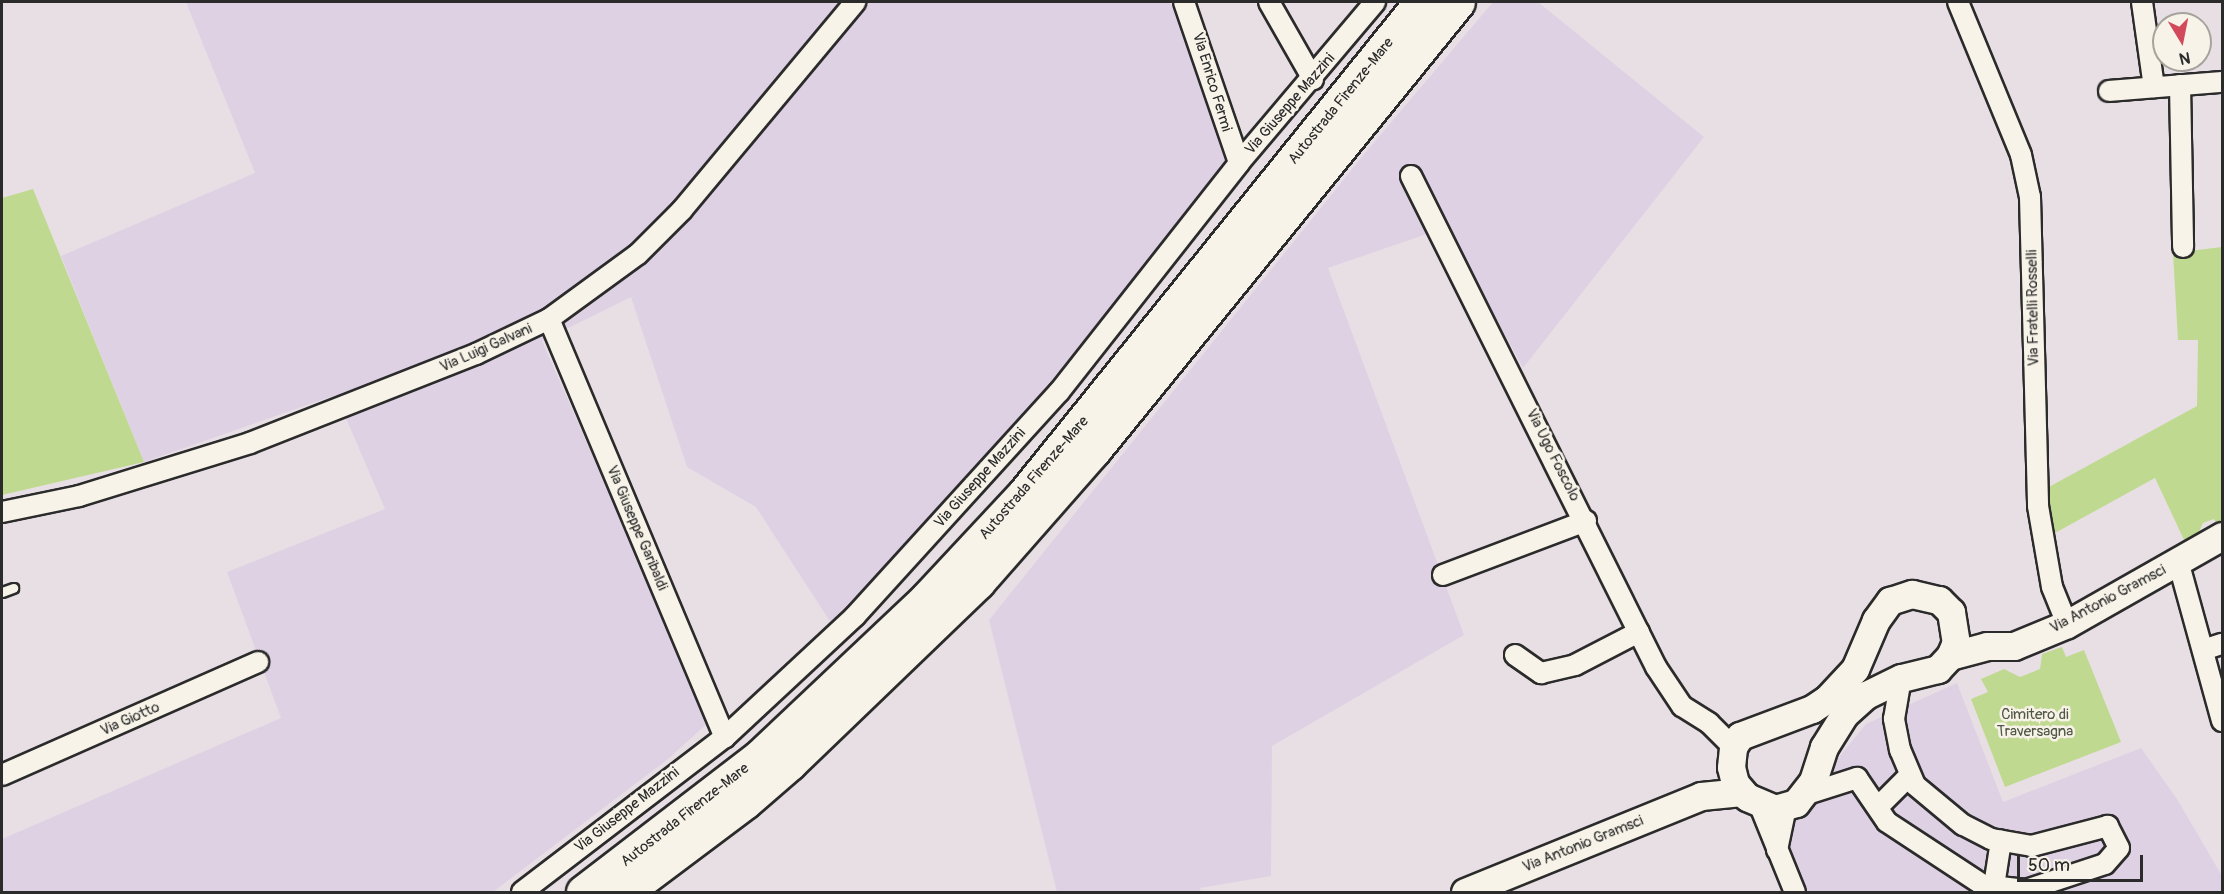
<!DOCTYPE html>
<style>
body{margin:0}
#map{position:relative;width:2224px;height:894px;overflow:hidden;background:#e8dfe5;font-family:Pangolin,sans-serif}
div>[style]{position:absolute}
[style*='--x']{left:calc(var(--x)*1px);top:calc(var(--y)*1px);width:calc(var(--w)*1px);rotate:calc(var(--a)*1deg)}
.built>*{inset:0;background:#ded1e3}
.green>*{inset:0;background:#c0d990}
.roads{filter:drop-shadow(2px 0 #2b2b2b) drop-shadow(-2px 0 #2b2b2b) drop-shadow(0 2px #2b2b2b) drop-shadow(0 -2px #2b2b2b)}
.lane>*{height:9px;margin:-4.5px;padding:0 4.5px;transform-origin:4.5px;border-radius:4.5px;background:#f7f3e8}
.street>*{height:20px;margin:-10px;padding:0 10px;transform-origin:10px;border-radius:10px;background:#f7f3e8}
.secondary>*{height:27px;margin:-13.5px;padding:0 13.5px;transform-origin:13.5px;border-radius:13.5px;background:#f7f3e8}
.highway>*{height:33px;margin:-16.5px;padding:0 16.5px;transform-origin:16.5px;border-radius:16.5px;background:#f7f3e8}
span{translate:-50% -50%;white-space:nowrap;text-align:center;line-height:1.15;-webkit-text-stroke:5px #f7f3e8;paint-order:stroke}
.street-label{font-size:15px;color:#2b2b2b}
.park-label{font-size:15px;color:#505644}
.frame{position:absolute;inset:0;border:3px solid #2b2b2b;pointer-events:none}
.north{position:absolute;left:2152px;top:12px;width:60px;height:60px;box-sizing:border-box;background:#f7f3e8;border:2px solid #a5a39c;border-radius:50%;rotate:170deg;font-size:16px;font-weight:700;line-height:24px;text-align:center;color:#2b2b2b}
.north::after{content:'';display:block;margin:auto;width:21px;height:27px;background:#d1495b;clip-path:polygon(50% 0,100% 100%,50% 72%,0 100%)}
.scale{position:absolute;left:2017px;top:855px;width:126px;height:27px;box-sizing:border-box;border:3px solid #2b2b2b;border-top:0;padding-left:8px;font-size:18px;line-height:21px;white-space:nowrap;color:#2b2b2b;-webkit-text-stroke:4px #f7f3e8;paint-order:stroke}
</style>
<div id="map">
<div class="built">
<i style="clip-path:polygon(186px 2px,1168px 2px,1176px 8px,1228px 167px,940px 515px,833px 626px,756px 507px,687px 467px,631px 297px,542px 341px,710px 721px,668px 759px,493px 892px,2px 892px,2px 839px,281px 718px,227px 572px,385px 509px,336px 395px,144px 462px,61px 256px,255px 173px)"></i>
<i style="clip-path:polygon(1493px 2px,1538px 2px,1704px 137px,1523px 368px,1447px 227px,1328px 268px,1464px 635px,1272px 746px,1271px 876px,1200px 888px,1201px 892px,1057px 892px,989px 620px,1361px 158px)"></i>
<i style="clip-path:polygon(1957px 683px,2003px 802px,2141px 748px,2177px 799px,2222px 876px,2222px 892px,1807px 892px,1782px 827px,1866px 724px)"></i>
</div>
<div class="green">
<i style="clip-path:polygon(33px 189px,144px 462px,2px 495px,2px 198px)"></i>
<i style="clip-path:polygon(2222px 247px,2222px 525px,2218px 527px,2214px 519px,2203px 523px,2197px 536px,2185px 542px,2155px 478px,2055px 533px,2047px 488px,2197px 406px,2198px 340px,2178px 340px,2173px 253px)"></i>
<i style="clip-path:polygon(2062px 647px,2066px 657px,2084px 650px,2121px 742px,2005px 787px,1971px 699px,1988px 692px,1981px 679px,2004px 669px,2020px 677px,2040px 669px,2042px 654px)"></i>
</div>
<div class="roads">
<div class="lane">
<i style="--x:2;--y:592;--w:12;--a:-20"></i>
</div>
<div class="street">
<i style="--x:1184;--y:2;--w:170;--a:71.1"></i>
<i style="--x:1269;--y:2;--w:89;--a:60.3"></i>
<i style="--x:1958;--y:2;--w:165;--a:67.6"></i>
<i style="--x:2021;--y:155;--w:43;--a:77.9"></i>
<i style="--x:2030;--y:197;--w:309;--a:88.5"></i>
<i style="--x:2038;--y:506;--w:82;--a:80.2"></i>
<i style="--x:2052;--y:587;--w:40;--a:68"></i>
<i style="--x:2142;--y:2;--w:86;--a:82"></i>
<i style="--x:2180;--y:85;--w:162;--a:88.9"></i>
<i style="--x:2109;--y:91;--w:113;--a:-4.6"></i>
<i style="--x:1411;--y:176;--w:549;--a:63.48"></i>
<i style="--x:1656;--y:667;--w:47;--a:56.3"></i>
<i style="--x:1682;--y:706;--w:32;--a:32"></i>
<i style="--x:1709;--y:723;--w:34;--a:45"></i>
<i style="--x:549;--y:319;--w:454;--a:67.2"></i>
<i style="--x:2;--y:512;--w:79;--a:-11.7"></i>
<i style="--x:79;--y:496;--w:179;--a:-17.2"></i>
<i style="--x:250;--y:443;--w:243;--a:-21.5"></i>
<i style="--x:476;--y:354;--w:81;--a:-25.6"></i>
<i style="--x:549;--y:319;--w:110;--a:-36.1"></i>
<i style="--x:638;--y:254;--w:62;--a:-45"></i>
<i style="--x:682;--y:210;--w:271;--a:-50.2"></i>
<i style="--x:2178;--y:561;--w:166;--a:74.6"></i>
<i style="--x:1443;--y:575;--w:153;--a:-20.7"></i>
<i style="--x:2203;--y:650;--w:20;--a:-18"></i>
<i style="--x:1515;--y:655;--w:32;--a:35"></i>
<i style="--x:1541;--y:673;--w:35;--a:-13"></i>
<i style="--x:1575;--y:665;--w:72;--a:-27.3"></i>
<i style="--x:2;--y:775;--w:280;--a:-23.8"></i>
<i style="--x:1804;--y:795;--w:56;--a:-17.8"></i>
<i style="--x:1857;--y:778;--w:53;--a:55.7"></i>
<i style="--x:1887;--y:822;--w:115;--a:33.3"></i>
<i style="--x:1983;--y:885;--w:43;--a:6.6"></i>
<i style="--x:2026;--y:890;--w:83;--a:-18.2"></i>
<i style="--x:2105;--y:864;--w:21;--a:-49"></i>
<i style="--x:2119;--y:848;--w:25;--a:-117"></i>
<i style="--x:2108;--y:826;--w:79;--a:165.3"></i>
<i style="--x:2032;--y:846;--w:42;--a:-170.3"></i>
<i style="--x:1991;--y:839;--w:31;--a:-153"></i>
<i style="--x:1963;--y:825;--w:62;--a:-140.2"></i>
<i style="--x:1915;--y:785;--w:38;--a:-113"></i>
<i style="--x:1900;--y:750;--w:32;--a:-101"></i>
<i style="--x:1894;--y:719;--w:42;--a:-80.3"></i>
<i style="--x:1760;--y:806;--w:93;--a:67.9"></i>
<i style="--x:1878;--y:807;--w:45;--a:-45"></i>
<i style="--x:1777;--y:850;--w:44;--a:-78.2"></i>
<i style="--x:1994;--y:886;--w:46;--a:-81.2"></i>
<i style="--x:522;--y:892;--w:255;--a:-37.4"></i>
<i style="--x:725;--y:737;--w:178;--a:-42.9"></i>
<i style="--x:855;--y:616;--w:303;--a:-47.7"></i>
<i style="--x:1059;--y:392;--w:291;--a:-51.8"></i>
<i style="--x:1239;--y:163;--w:211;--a:-49.8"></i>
</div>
<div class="secondary">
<i style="--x:1912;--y:594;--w:28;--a:13"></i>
<i style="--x:1939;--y:600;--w:17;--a:45"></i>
<i style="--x:1951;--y:612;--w:30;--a:81"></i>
<i style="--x:1956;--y:642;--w:15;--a:113"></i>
<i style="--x:1950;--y:656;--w:18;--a:133"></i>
<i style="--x:1938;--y:669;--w:38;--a:166"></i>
<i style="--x:1901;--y:678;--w:39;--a:154"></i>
<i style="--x:1866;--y:695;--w:30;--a:138"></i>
<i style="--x:1844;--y:715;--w:38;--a:122"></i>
<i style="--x:1824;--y:747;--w:36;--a:108"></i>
<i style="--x:1813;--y:781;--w:28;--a:128"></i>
<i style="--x:1796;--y:803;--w:22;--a:164"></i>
<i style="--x:1775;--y:809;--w:30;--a:-157"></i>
<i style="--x:1747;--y:797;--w:18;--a:-131"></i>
<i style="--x:1735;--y:783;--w:16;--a:-104"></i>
<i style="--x:1731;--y:767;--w:20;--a:-84"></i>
<i style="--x:1733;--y:747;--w:13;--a:-58"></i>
<i style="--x:1740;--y:736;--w:77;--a:-20.6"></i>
<i style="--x:1812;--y:709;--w:18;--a:-34"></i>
<i style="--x:1827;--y:699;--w:41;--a:-47"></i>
<i style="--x:1855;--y:669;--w:53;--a:-66.8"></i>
<i style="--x:1876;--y:620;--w:24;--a:-54"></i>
<i style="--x:1890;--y:601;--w:23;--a:-18"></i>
<i style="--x:1950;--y:656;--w:38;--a:-15"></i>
<i style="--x:1987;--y:646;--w:27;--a:0"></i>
<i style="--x:2014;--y:646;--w:57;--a:-22.5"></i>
<i style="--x:2067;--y:624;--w:178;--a:-29.6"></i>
<i style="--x:1465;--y:892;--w:255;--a:-22.1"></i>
<i style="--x:1701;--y:796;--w:41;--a:-5.6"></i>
</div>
<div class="highway">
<i style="--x:583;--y:892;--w:223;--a:-37.5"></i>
<i style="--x:760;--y:756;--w:230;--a:-43.4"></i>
<i style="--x:927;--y:598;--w:142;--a:-47"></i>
<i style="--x:1024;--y:494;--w:632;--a:-51.1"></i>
<i style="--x:625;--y:892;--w:150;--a:-36.9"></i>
<i style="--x:745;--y:802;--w:60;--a:-40.9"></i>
<i style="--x:790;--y:763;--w:261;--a:-43.9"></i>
<i style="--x:978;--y:582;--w:176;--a:-48.7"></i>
<i style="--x:1094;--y:450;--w:577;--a:-50.91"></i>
</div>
</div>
<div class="street-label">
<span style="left:1212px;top:82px;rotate:73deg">Via Enrico Fermi</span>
<span style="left:1341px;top:101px;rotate:-51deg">Autostrada Firenze-Mare</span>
<span style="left:1290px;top:104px;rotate:-49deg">Via Giuseppe Mazzini</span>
<span style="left:2033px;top:308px;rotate:-91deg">Via Fratelli Rosselli</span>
<span style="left:486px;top:348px;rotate:-24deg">Via Luigi Galvani</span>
<span style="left:1553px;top:455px;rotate:63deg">Via Ugo Foscolo</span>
<span style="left:980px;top:478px;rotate:-48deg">Via Giuseppe Mazzini</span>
<span style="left:1034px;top:478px;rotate:-49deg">Autostrada Firenze-Mare</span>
<span style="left:637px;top:528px;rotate:67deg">Via Giuseppe Garibaldi</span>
<span style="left:2108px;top:599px;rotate:-28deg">Via Antonio Gramsci</span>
<span style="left:130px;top:719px;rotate:-24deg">Via Giotto</span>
<span style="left:627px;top:810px;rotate:-38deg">Via Giuseppe Mazzini</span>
<span style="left:685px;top:815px;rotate:-38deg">Autostrada Firenze-Mare</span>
<span style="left:1583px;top:844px;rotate:-22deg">Via Antonio Gramsci</span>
</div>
<div class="park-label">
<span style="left:2035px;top:723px">Cimitero di<br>Traversagna</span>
</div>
<div class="frame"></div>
<div class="north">N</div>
<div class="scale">50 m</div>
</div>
